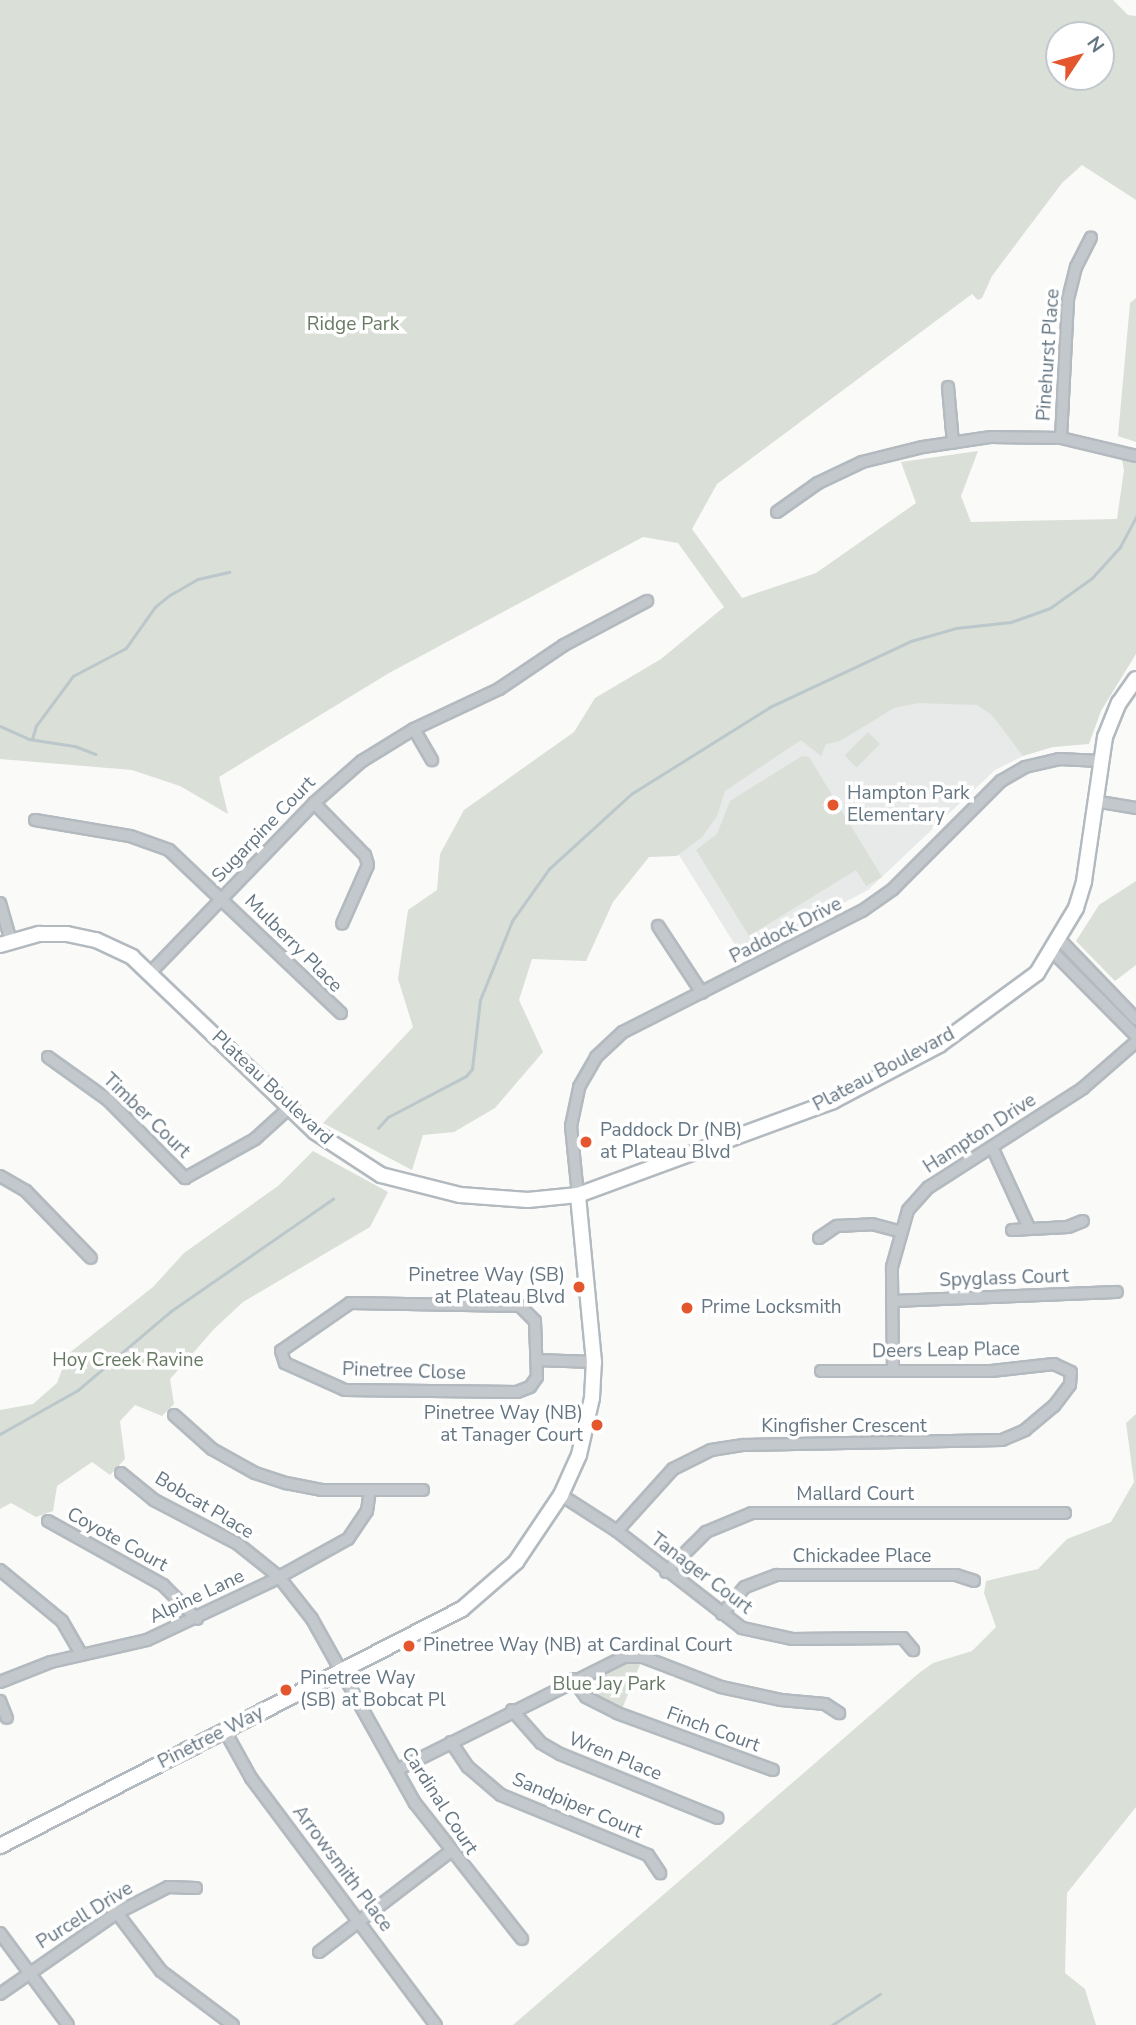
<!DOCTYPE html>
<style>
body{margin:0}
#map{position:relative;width:1136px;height:2025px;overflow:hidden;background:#fafaf8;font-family:"Nunito Sans",sans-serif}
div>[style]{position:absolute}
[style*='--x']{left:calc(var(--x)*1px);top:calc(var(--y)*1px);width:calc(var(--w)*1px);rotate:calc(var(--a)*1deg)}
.built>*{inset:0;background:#e8e9e9}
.green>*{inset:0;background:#dadfd7;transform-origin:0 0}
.stream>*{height:2.5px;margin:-1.25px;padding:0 1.25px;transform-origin:1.25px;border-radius:1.25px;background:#bbc7cb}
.roads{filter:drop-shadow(2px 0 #b3babf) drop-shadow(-2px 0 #b3babf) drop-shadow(0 2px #b3babf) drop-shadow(0 -2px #b3babf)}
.street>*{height:10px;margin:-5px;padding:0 5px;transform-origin:5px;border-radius:5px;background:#c3c8cc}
.secondary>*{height:14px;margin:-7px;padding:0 7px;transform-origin:7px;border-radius:7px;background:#fff}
.dots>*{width:19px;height:19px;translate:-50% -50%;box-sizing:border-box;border:4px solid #fff;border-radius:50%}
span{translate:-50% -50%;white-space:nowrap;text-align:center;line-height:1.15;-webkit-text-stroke:7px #fff;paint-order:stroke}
.park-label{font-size:19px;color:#687a64}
.street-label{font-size:19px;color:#657683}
.poi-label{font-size:19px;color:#657683}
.left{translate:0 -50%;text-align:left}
.right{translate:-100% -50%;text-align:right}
.north{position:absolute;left:1045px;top:21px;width:70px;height:70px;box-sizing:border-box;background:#fff;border:2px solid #c1c8cd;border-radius:50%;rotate:54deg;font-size:19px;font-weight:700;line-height:28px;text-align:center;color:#657683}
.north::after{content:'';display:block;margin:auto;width:24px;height:32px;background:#e4572e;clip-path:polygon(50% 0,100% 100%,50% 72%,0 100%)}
</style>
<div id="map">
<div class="built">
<i style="clip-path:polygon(980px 691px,1035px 750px,995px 770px,868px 890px,742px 956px,664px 831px,710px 796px,787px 718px)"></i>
</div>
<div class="green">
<i style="clip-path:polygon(evenodd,0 0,1113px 0,1128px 15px,1136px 16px,1136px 200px,1082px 165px,1062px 183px,992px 276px,982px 298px,978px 300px,972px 294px,717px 484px,692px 529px,742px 598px,816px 573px,916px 503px,901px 462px,978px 451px,961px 496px,971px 522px,1117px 519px,1124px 470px,1121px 455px,1136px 460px,1136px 654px,1101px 711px,1089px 744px,1053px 747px,1023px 756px,992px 715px,977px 705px,918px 703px,894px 708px,840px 741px,826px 744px,821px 756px,801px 740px,725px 791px,717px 816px,702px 837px,677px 856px,649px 857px,613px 902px,586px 961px,532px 959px,519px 1000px,543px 1052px,495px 1108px,454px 1132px,423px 1135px,412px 1170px,323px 1123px,413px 1027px,398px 979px,408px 910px,437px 890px,440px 854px,464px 810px,574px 732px,595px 698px,661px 659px,724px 607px,678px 543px,643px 537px,389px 673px,219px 777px,228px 814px,180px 786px,132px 770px,0 759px,0 0,1059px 35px,1101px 35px,1101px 77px,1059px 77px,1059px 35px)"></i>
<i style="clip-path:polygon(1136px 298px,1136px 442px,1118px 436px,1130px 303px)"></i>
<i style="left:868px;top:732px;width:17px;height:33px;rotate:45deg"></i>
<i style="clip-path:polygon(802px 756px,809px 757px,882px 877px,866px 886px,856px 870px,749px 936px,696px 850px,717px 834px,730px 801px)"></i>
<i style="clip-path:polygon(1136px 881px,1136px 965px,1115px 981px,1076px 941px,1099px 905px)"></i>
<i style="clip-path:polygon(313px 1151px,388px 1192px,370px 1227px,243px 1302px,215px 1328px,170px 1379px,174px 1404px,162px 1416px,135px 1405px,120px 1421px,125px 1459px,110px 1475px,92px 1462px,57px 1486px,53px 1511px,36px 1517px,11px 1503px,0 1509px,0 1410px,33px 1404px,57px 1383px,68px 1354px,153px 1287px,184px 1253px,278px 1186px)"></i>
<i style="clip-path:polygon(1136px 1414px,1136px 1807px,1067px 1893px,1065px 1973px,1085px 1989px,1096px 2025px,513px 2025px,919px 1673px,933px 1663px,972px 1651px,996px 1627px,984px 1593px,986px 1581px,1038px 1569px,1067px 1539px,1111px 1522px,1134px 1482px,1126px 1423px)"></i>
<i style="clip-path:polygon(643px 1657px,620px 1714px,586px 1697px,573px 1679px,603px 1663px)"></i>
</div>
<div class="stream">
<i style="--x:0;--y:726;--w:32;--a:24"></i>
<i style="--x:29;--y:739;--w:47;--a:8.7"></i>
<i style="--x:75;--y:746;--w:22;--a:21"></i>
<i style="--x:32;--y:739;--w:14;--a:-73"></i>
<i style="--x:36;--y:726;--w:62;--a:-53.5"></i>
<i style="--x:73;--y:676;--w:60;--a:-27.8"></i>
<i style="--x:126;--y:648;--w:50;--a:-54.7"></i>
<i style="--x:155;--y:607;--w:19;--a:-39"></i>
<i style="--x:170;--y:595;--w:32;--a:-30"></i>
<i style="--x:198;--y:579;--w:32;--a:-13"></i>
<i style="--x:378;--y:1128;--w:15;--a:-48"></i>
<i style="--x:388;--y:1117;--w:88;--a:-27.7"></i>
<i style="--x:466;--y:1076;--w:9;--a:-49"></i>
<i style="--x:472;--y:1069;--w:69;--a:-83.4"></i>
<i style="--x:480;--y:1000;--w:85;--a:-67.9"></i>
<i style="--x:512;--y:921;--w:64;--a:-54.6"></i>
<i style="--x:549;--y:869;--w:111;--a:-42.4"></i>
<i style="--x:631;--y:794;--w:164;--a:-32"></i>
<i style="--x:770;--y:707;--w:156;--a:-25.1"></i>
<i style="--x:911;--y:641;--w:47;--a:-16.1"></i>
<i style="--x:956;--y:628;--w:55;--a:-6.2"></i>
<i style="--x:1011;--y:622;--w:41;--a:-19.7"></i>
<i style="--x:1050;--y:608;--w:52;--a:-35.5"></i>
<i style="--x:1092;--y:578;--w:42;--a:-47.9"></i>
<i style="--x:1120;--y:547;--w:34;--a:-62"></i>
<i style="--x:0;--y:1434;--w:90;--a:-29.4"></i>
<i style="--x:78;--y:1390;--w:122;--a:-40.3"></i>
<i style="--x:171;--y:1311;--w:197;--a:-34.7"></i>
<i style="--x:832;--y:2025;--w:57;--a:-32.9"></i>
</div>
<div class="roads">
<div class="street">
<i style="--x:948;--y:387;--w:56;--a:84.9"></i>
<i style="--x:1061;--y:438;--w:139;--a:-87.1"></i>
<i style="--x:1068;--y:299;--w:33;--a:-76"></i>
<i style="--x:1076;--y:267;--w:33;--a:-63"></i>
<i style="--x:777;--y:512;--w:50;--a:-35.3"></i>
<i style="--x:818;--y:483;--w:49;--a:-25.5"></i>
<i style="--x:862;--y:462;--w:63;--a:-13.8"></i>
<i style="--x:923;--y:447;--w:69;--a:-8.4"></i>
<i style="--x:991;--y:437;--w:70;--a:0.8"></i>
<i style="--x:1061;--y:438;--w:77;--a:13.5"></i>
<i style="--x:414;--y:729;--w:36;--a:60"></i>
<i style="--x:1094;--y:801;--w:43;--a:9.5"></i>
<i style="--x:314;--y:803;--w:73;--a:45.6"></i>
<i style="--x:365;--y:855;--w:10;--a:73"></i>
<i style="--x:368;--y:865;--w:64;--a:113.8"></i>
<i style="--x:35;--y:820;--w:96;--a:9.6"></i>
<i style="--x:130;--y:836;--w:41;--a:19.7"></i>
<i style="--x:169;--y:850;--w:237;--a:43.5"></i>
<i style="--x:0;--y:903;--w:40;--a:74"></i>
<i style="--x:658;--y:926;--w:80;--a:56.7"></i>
<i style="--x:1060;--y:940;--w:110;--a:46.1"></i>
<i style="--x:1052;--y:951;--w:120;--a:45.3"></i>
<i style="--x:151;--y:972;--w:235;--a:-46"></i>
<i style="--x:314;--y:803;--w:64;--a:-41.2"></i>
<i style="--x:362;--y:761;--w:61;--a:-31.6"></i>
<i style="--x:414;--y:729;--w:94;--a:-25.2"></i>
<i style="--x:499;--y:689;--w:78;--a:-34.1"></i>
<i style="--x:564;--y:645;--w:94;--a:-27.9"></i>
<i style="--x:48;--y:1057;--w:74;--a:35.6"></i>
<i style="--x:108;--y:1100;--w:110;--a:45.4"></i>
<i style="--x:185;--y:1178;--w:80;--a:-29.1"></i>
<i style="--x:255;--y:1139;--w:45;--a:-42.3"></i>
<i style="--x:992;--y:1147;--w:89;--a:65.4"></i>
<i style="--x:0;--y:1176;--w:30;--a:30"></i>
<i style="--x:26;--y:1191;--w:93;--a:45.9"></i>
<i style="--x:578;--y:1195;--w:69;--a:-95.8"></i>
<i style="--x:571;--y:1126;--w:40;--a:-78"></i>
<i style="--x:579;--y:1087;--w:34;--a:-60"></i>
<i style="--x:596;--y:1057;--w:37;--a:-43"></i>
<i style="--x:623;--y:1032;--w:268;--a:-26.9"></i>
<i style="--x:862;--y:911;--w:38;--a:-35"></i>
<i style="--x:893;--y:889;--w:153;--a:-45"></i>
<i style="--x:1001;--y:781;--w:28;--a:-30"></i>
<i style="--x:1025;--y:767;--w:35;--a:-13"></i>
<i style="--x:1059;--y:759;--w:41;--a:2.8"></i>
<i style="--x:1012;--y:1230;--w:56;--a:-3.1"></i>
<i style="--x:1068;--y:1227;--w:16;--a:-22"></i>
<i style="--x:819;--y:1238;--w:22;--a:-34"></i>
<i style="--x:837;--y:1226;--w:35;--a:-3"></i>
<i style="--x:872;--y:1224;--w:28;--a:15"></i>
<i style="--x:892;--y:1301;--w:225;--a:-2.3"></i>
<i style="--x:350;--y:1303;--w:170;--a:1"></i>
<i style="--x:520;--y:1306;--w:21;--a:45"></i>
<i style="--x:535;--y:1321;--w:56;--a:88"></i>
<i style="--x:537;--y:1377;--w:12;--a:125"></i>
<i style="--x:530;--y:1387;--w:14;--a:159"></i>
<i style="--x:517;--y:1392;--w:172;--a:-179.3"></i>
<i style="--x:345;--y:1390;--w:66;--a:-155.8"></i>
<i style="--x:285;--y:1363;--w:13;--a:-108"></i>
<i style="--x:281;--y:1351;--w:84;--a:-34.8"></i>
<i style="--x:537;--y:1360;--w:57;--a:2"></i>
<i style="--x:893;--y:1371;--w:104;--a:-90.6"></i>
<i style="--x:892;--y:1267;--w:59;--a:-74.3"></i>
<i style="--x:908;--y:1210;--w:31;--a:-48"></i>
<i style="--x:929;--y:1187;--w:183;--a:-32.7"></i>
<i style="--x:1083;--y:1088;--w:70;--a:-41"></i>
<i style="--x:174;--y:1415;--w:51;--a:41.8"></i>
<i style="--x:212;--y:1449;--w:49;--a:29.2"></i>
<i style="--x:255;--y:1473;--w:33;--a:18"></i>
<i style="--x:286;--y:1483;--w:36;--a:11"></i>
<i style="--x:321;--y:1490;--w:102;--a:0"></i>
<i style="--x:121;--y:1473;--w:43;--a:39.3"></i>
<i style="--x:154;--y:1500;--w:95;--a:27.6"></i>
<i style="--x:238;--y:1544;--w:53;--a:38.8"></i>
<i style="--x:279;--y:1577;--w:53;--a:51.8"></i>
<i style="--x:312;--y:1619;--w:211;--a:60.8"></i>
<i style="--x:415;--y:1803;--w:173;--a:51.8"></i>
<i style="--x:561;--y:1495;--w:67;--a:32.7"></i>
<i style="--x:617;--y:1531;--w:158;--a:37.8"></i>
<i style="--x:742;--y:1628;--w:51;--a:12.4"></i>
<i style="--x:792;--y:1639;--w:111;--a:-0.5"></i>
<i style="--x:903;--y:1638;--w:16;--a:50"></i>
<i style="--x:48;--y:1521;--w:132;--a:29.1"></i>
<i style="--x:163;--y:1585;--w:48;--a:45"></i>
<i style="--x:617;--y:1531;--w:84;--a:-47.9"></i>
<i style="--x:673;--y:1469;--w:42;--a:-26.6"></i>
<i style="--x:711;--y:1450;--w:33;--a:-9"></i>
<i style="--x:744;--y:1445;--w:258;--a:-1.1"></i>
<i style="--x:1002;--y:1440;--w:25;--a:-23"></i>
<i style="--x:1025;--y:1430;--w:38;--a:-40"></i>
<i style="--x:1054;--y:1406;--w:26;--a:-53"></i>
<i style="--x:1070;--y:1385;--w:13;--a:-86"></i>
<i style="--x:1071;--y:1372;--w:19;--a:-155"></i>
<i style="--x:1054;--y:1364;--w:63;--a:173.7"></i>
<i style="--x:991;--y:1371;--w:170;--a:180"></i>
<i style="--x:0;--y:1570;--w:80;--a:39.4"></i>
<i style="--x:62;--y:1621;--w:39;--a:60"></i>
<i style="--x:666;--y:1572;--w:57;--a:-45"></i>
<i style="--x:706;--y:1532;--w:50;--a:-22.4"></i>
<i style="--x:752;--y:1513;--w:313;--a:0"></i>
<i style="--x:722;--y:1614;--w:35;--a:-50"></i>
<i style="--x:745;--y:1587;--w:34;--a:-21"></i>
<i style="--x:777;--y:1575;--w:179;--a:0"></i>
<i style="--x:956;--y:1575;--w:19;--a:18"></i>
<i style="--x:573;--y:1679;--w:22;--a:54"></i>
<i style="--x:586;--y:1697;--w:35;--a:27"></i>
<i style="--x:617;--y:1713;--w:166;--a:20.1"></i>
<i style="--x:0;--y:1682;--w:55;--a:-21.4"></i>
<i style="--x:51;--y:1662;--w:98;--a:-12.9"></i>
<i style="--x:147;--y:1640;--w:136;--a:-25.2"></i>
<i style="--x:270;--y:1582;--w:89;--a:-28.9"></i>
<i style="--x:348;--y:1539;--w:34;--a:-56"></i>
<i style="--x:367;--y:1511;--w:21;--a:-82"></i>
<i style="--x:0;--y:1701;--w:18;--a:68"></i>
<i style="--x:512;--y:1710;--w:44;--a:48.7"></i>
<i style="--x:541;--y:1743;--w:22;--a:30"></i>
<i style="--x:560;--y:1754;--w:170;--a:22.1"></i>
<i style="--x:225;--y:1731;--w:54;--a:61"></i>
<i style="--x:251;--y:1778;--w:309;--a:53.2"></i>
<i style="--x:451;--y:1742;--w:30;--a:56"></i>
<i style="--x:468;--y:1767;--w:43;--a:40.3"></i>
<i style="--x:501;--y:1795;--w:159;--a:22.2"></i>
<i style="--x:648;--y:1855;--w:22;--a:56"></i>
<i style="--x:397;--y:1770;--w:254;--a:-26.5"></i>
<i style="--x:624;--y:1657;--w:19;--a:0"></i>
<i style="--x:643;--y:1657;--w:84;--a:21"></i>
<i style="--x:721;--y:1687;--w:61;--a:12.2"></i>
<i style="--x:781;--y:1700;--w:44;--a:5.2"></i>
<i style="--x:825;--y:1704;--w:17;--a:33"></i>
<i style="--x:117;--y:1913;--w:73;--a:52.8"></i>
<i style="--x:161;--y:1971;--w:90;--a:36.9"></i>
<i style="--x:0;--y:1933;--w:114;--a:53.5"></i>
<i style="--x:319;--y:1952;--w:165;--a:-37.4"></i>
<i style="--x:0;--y:1994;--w:142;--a:-34.7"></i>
<i style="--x:117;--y:1913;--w:57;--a:-27"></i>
<i style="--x:168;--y:1887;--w:28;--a:2"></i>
</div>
<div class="secondary">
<i style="--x:0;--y:945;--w:41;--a:-15.8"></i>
<i style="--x:39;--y:934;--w:28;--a:0"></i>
<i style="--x:67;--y:934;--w:30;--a:12"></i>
<i style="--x:96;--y:940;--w:40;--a:25"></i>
<i style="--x:132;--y:957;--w:253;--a:43.7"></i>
<i style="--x:315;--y:1132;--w:79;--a:33.1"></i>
<i style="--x:381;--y:1175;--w:81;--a:14.2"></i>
<i style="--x:460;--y:1195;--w:68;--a:4.2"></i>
<i style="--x:528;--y:1200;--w:50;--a:-5.7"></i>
<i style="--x:578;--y:1195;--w:272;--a:-20.2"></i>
<i style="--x:833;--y:1101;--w:120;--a:-27.8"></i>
<i style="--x:939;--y:1045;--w:122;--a:-36.3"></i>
<i style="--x:1037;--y:973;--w:76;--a:-59"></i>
<i style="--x:1076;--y:908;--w:28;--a:-73"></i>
<i style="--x:1084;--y:881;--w:146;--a:-81.7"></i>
<i style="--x:1105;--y:737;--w:37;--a:-68"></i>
<i style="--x:1119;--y:703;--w:29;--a:-55"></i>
<i style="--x:0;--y:1846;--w:519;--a:-27.16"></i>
<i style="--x:462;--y:1609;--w:72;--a:-41"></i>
<i style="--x:516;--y:1562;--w:81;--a:-56.1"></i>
<i style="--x:561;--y:1495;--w:44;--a:-65.8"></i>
<i style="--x:579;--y:1455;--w:58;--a:-77.2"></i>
<i style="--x:592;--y:1398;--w:36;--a:-87"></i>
<i style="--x:594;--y:1362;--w:168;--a:-95.5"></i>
</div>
</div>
<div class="dots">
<i style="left:833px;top:805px;background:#e4572e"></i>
<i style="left:586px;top:1142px;background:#e4572e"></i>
<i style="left:579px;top:1287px;background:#e4572e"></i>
<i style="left:687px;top:1308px;background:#e4572e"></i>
<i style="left:597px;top:1425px;background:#e4572e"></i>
<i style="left:409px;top:1646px;background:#e4572e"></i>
<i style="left:286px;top:1690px;background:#e4572e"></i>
</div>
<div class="park-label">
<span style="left:353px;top:325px">Ridge Park</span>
<span style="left:128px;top:1361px">Hoy Creek Ravine</span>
<span style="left:609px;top:1685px">Blue Jay Park</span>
</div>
<div class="street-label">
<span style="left:1049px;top:355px;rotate:-86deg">Pinehurst Place</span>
<span style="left:264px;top:830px;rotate:-46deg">Sugarpine Court</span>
<span style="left:786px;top:931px;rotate:-27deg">Paddock Drive</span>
<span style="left:293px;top:944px;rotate:45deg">Mulberry Place</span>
<span style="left:884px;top:1070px;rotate:-28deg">Plateau Boulevard</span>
<span style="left:272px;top:1088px;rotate:43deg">Plateau Boulevard</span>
<span style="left:146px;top:1116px;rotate:44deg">Timber Court</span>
<span style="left:980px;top:1134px;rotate:-33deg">Hampton Drive</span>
<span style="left:1004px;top:1279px;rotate:-2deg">Spyglass Court</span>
<span style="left:946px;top:1351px;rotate:-1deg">Deers Leap Place</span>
<span style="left:404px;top:1372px;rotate:2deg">Pinetree Close</span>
<span style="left:844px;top:1427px">Kingfisher Crescent</span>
<span style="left:855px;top:1495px">Mallard Court</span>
<span style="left:204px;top:1506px;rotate:31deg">Bobcat Place</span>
<span style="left:117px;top:1540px;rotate:29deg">Coyote Court</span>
<span style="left:862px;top:1557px">Chickadee Place</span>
<span style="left:701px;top:1574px;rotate:37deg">Tanager Court</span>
<span style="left:197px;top:1597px;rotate:-25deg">Alpine Lane</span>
<span style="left:713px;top:1730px;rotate:20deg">Finch Court</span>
<span style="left:211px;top:1738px;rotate:-27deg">Pinetree Way</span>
<span style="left:615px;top:1757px;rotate:22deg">Wren Place</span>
<span style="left:439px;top:1801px;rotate:57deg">Cardinal Court</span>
<span style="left:577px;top:1806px;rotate:23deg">Sandpiper Court</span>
<span style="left:342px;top:1869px;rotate:53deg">Arrowsmith Place</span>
<span style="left:85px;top:1916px;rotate:-32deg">Purcell Drive</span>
</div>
<div class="poi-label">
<span class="left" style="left:847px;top:805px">Hampton Park<br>Elementary</span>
<span class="left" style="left:600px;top:1142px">Paddock Dr (NB)<br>at Plateau Blvd</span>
<span class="right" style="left:565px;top:1287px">Pinetree Way (SB)<br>at Plateau Blvd</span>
<span class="left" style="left:701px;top:1308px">Prime Locksmith</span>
<span class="right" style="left:583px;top:1425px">Pinetree Way (NB)<br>at Tanager Court</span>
<span class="left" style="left:423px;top:1646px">Pinetree Way (NB) at Cardinal Court</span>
<span class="left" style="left:300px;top:1690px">Pinetree Way<br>(SB) at Bobcat Pl</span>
</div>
<div class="north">N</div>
</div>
